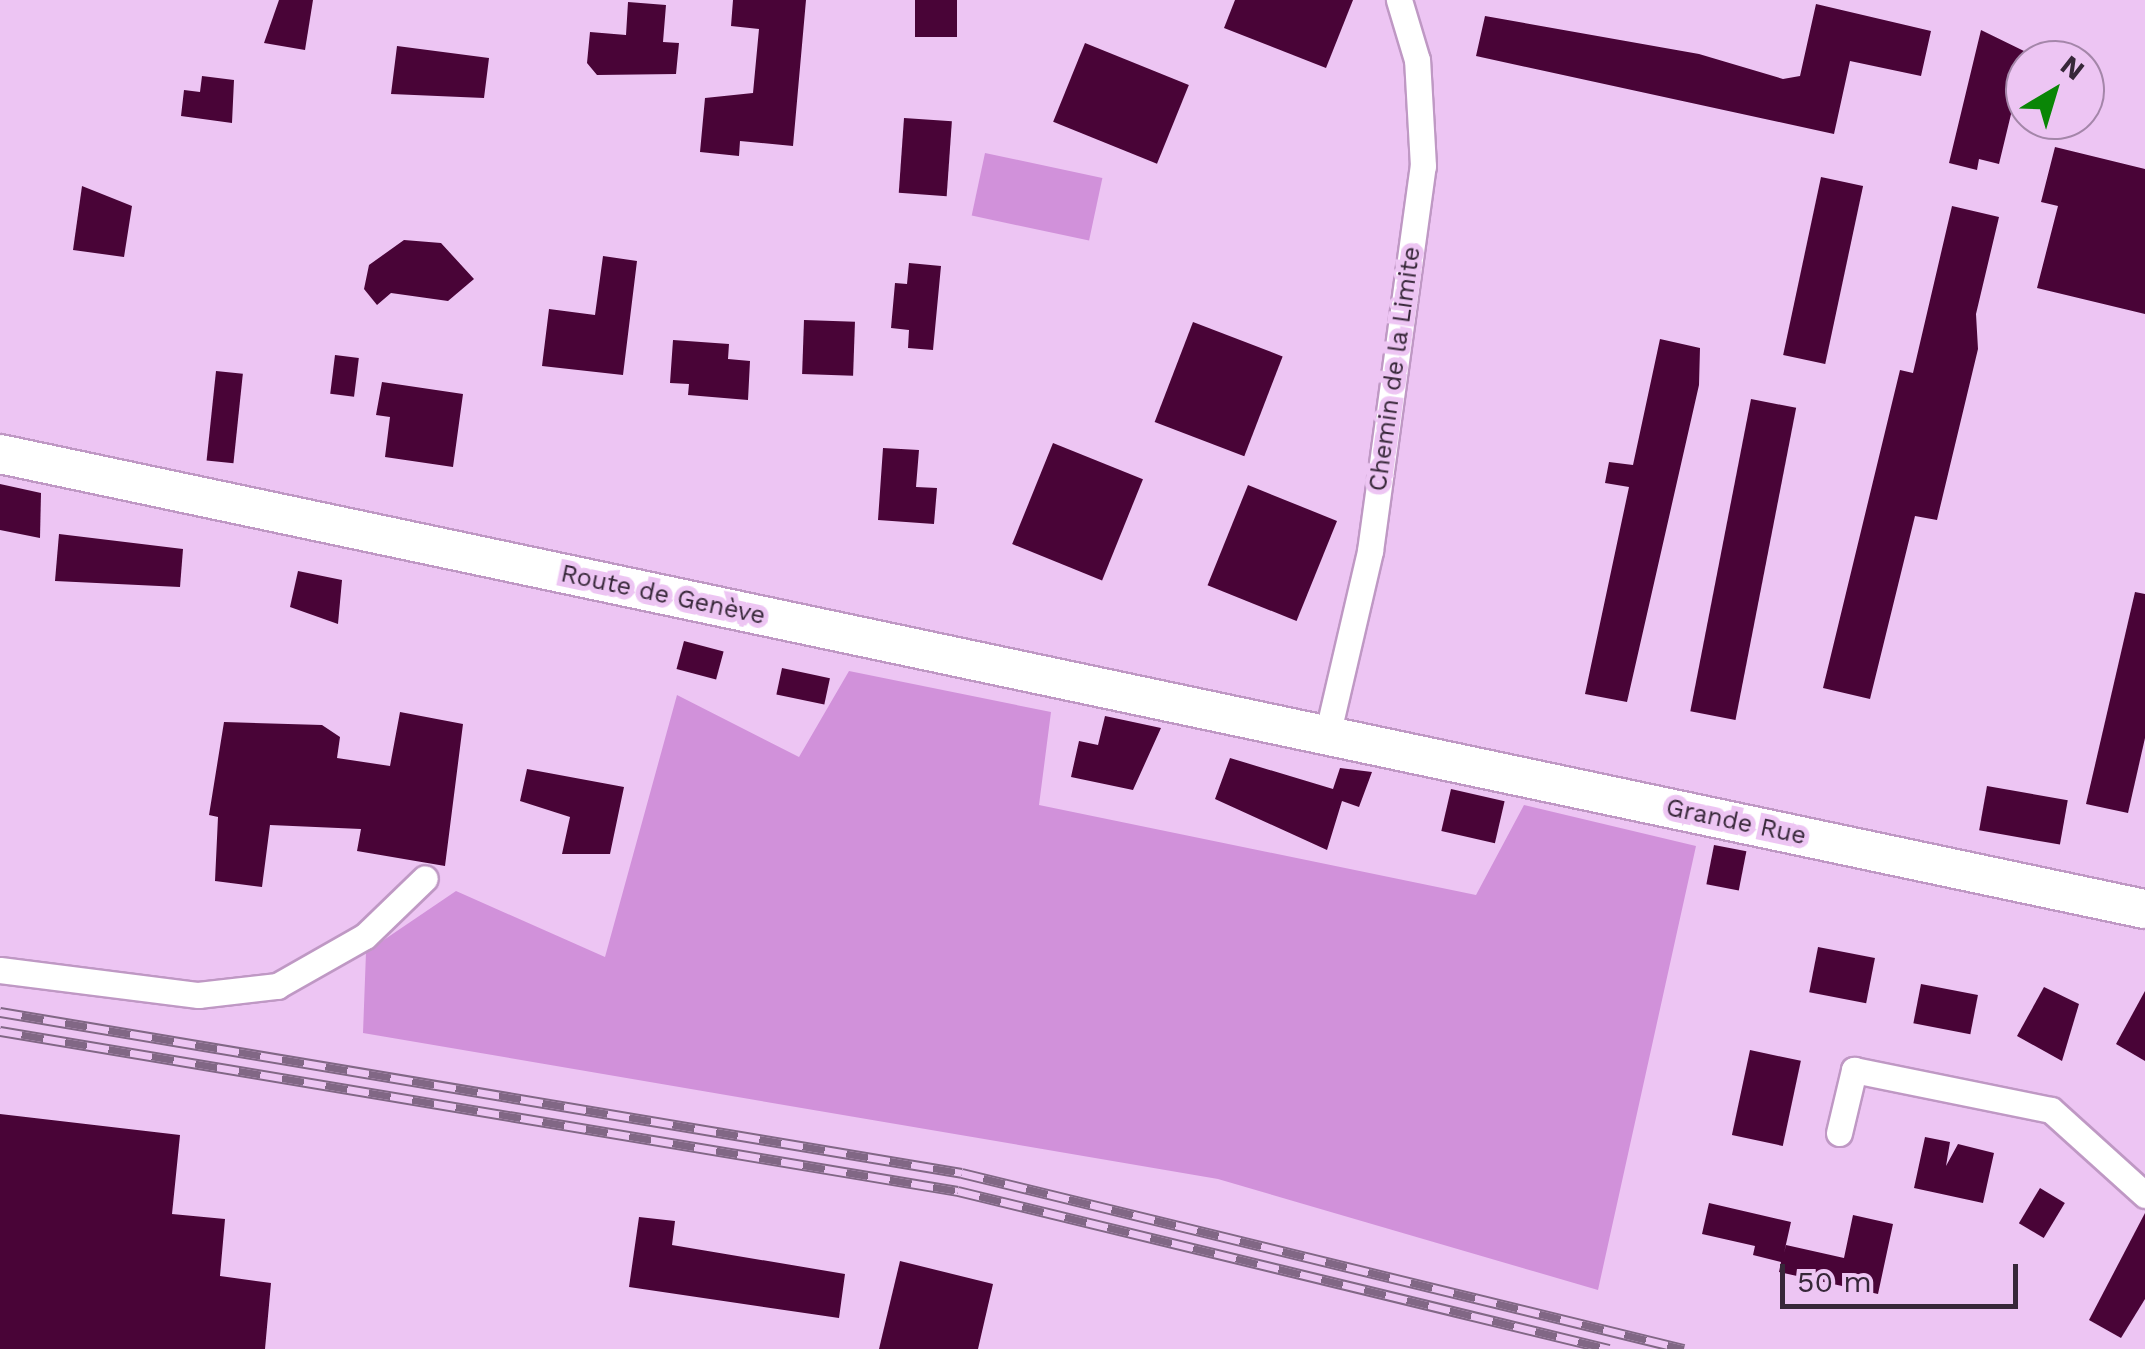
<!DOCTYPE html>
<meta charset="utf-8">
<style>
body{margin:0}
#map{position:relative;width:2145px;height:1349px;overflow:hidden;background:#edc5f3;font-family:"Work Sans",sans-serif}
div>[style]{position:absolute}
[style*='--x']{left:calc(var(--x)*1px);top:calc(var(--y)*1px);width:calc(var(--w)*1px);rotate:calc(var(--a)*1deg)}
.green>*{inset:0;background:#d191da;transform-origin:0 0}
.building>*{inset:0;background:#490437;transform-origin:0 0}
.roads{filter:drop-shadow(2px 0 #bf98c4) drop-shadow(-2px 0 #bf98c4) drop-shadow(0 2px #bf98c4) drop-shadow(0 -2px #bf98c4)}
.street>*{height:25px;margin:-12.5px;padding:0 12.5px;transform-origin:12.5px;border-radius:12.5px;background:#fff}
.primary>*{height:38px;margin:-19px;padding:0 19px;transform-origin:19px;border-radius:19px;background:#fff}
.rail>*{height:11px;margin-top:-5.5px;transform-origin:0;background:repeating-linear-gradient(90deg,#edc5f3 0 22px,#816785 0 44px);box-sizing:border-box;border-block:2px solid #816785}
span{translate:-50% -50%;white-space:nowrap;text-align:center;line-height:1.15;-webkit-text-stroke:10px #edc5f3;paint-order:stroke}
.street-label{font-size:25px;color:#372739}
.north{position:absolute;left:2005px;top:40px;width:100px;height:100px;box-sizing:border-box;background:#edc5f3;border:2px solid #a486a9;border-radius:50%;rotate:38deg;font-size:28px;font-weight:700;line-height:40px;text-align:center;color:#372739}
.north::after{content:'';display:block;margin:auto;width:35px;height:45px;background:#0a8606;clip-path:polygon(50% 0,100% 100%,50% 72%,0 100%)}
.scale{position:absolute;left:1780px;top:1264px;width:238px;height:45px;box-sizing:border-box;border:5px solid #372739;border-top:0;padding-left:12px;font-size:30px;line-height:35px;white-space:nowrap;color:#372739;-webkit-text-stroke:8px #edc5f3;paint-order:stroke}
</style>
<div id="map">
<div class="green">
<i style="left:985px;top:153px;width:120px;height:64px;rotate:12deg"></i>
<i style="clip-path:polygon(849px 671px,1051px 712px,1039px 805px,1476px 895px,1524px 805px,1696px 846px,1598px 1290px,1218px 1179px,363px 1033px,366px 952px,456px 891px,605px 957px,677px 695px,799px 757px)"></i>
</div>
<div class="building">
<i style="clip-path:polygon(279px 0,313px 0,305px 50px,264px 43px)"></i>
<i style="clip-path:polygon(733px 0,806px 0,793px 146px,740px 141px,739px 156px,700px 152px,705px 98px,753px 93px,759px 29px,731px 26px)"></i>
<i style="left:915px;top:0;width:42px;height:37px"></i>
<i style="clip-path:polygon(1235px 0,1353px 0,1326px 68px,1224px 28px)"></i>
<i style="clip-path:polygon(628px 2px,666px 5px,663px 42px,679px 43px,676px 74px,597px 75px,587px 63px,590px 32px,626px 35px)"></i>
<i style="clip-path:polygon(1816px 4px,1931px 31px,1921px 76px,1850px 61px,1834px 134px,1476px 56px,1485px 16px,1699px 54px,1783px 79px,1800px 76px)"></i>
<i style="clip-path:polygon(1981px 30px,2026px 52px,1999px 164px,1979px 159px,1977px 170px,1949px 163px)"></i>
<i style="left:1085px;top:43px;width:112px;height:85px;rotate:22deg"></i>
<i style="clip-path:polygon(397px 46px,489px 58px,484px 98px,391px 94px)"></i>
<i style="clip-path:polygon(202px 76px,234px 80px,232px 123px,181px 116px,184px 90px,200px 92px)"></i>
<i style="left:904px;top:118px;width:48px;height:75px;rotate:4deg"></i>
<i style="clip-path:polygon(2055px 147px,2145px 169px,2145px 314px,2037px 288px,2058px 206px,2041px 202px)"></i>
<i style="left:1821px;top:177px;width:43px;height:182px;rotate:12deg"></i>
<i style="clip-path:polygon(82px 186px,132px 206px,124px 257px,73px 250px)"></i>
<i style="clip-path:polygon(1952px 206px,1999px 217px,1976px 314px,1978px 349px,1937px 520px,1915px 516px,1870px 699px,1823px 688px,1900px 370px,1913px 373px)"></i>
<i style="clip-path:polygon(404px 240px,441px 243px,474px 279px,448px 301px,391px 293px,377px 305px,364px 289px,369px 265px)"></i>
<i style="clip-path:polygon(603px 256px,637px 261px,623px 375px,542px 366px,549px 309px,595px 315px)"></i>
<i style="clip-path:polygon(909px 263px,941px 266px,933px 350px,908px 348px,909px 330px,891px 328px,895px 283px,907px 284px)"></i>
<i style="left:804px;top:320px;width:51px;height:54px;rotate:2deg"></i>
<i style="left:1193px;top:322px;width:96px;height:107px;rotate:21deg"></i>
<i style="clip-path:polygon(1660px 339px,1700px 348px,1699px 385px,1627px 702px,1585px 694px,1629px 487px,1605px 483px,1609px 462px,1633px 465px)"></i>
<i style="clip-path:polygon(673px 340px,729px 344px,728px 359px,750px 361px,748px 400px,688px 395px,689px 384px,670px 383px)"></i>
<i style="left:335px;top:355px;width:24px;height:39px;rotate:7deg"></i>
<i style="left:216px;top:371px;width:27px;height:90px;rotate:6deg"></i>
<i style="clip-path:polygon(382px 382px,463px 394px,453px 467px,385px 457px,390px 417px,376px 415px)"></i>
<i style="left:1751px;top:399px;width:46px;height:318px;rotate:11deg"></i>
<i style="left:1053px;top:443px;width:97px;height:109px;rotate:22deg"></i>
<i style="clip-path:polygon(883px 448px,919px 450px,916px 487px,937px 488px,934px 524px,878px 520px)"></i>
<i style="clip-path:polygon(0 484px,41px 493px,40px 538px,0 530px)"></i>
<i style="left:1248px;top:485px;width:96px;height:108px;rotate:22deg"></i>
<i style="clip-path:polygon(59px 534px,183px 549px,180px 587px,55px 581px)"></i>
<i style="clip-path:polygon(298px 571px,342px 580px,338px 624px,290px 607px)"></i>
<i style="clip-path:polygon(2135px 592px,2145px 594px,2145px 738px,2128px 813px,2086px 804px)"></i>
<i style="left:684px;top:641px;width:41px;height:29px;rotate:15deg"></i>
<i style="left:782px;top:668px;width:49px;height:27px;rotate:12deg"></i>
<i style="clip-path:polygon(400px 712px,463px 724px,445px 866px,357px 851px,361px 829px,270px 825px,262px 887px,215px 881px,218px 817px,209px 815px,224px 722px,322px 725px,340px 737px,337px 758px,390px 766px)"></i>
<i style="clip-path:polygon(1105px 716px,1161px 728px,1133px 790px,1071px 777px,1079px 741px,1098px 745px)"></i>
<i style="clip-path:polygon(1230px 758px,1333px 789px,1340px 768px,1372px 772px,1359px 807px,1342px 801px,1327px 850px,1215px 799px)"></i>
<i style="clip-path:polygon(527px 769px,624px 787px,610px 854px,562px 854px,570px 817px,520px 801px)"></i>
<i style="left:1987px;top:786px;width:82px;height:45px;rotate:10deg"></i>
<i style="left:1451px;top:789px;width:55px;height:43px;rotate:13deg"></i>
<i style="left:1714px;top:845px;width:33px;height:40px;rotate:11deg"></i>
<i style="left:1818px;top:947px;width:58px;height:46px;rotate:11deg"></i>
<i style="left:1921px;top:984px;width:58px;height:40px;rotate:11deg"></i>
<i style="clip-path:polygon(2044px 987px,2079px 1004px,2062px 1061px,2017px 1036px)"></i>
<i style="clip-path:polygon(2145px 991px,2145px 1061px,2116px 1044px)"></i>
<i style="left:1750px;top:1050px;width:52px;height:87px;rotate:12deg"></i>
<i style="clip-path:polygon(0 1114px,180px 1135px,172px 1214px,225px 1219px,220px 1276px,271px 1283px,265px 1349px,0 1349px)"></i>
<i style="clip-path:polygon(1925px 1137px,1950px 1142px,1946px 1166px,1958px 1144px,1994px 1153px,1983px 1203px,1914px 1188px)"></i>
<i style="left:2040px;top:1188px;width:29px;height:41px;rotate:31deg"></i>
<i style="clip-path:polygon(1709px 1203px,1791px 1222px,1784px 1253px,1786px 1245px,1844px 1258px,1853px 1215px,1893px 1224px,1878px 1294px,1779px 1272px,1781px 1262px,1753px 1255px,1755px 1246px,1702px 1234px)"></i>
<i style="clip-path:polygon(2145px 1213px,2145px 1299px,2121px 1338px,2089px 1320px)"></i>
<i style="clip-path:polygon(639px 1217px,675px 1221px,672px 1245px,845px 1274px,839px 1318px,629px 1287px)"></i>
<i style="clip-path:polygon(900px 1261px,993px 1284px,978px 1349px,879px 1349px)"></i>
</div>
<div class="roads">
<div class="street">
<i style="--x:1327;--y:736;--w:190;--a:-76.9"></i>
<i style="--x:1370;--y:551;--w:389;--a:-82.2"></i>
<i style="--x:1423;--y:166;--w:106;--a:-93.2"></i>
<i style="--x:1417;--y:60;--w:63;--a:-106.7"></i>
<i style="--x:0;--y:970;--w:200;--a:7.2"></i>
<i style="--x:198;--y:995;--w:80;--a:-6.5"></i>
<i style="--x:277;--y:986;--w:101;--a:-29.6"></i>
<i style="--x:365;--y:936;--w:83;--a:-44"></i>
<i style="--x:1839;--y:1133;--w:65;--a:-76.6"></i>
<i style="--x:1854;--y:1070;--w:201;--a:11.5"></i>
<i style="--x:2051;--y:1110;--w:127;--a:42.1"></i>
</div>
<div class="primary">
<i style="--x:0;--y:454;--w:2193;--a:11.98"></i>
</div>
</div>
<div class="rail">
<i style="--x:0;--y:1012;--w:975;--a:9.5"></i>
<i style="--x:962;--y:1173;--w:743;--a:13.7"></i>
<i style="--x:0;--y:1031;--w:971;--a:9.48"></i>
<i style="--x:958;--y:1191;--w:670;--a:13.64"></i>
</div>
<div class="street-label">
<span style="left:1395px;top:369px;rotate:-82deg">Chemin de la Limite</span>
<span style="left:663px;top:595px;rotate:12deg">Route de Genève</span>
<span style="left:1736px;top:822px;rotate:12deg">Grande Rue</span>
</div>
<div class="north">N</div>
<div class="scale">50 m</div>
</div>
